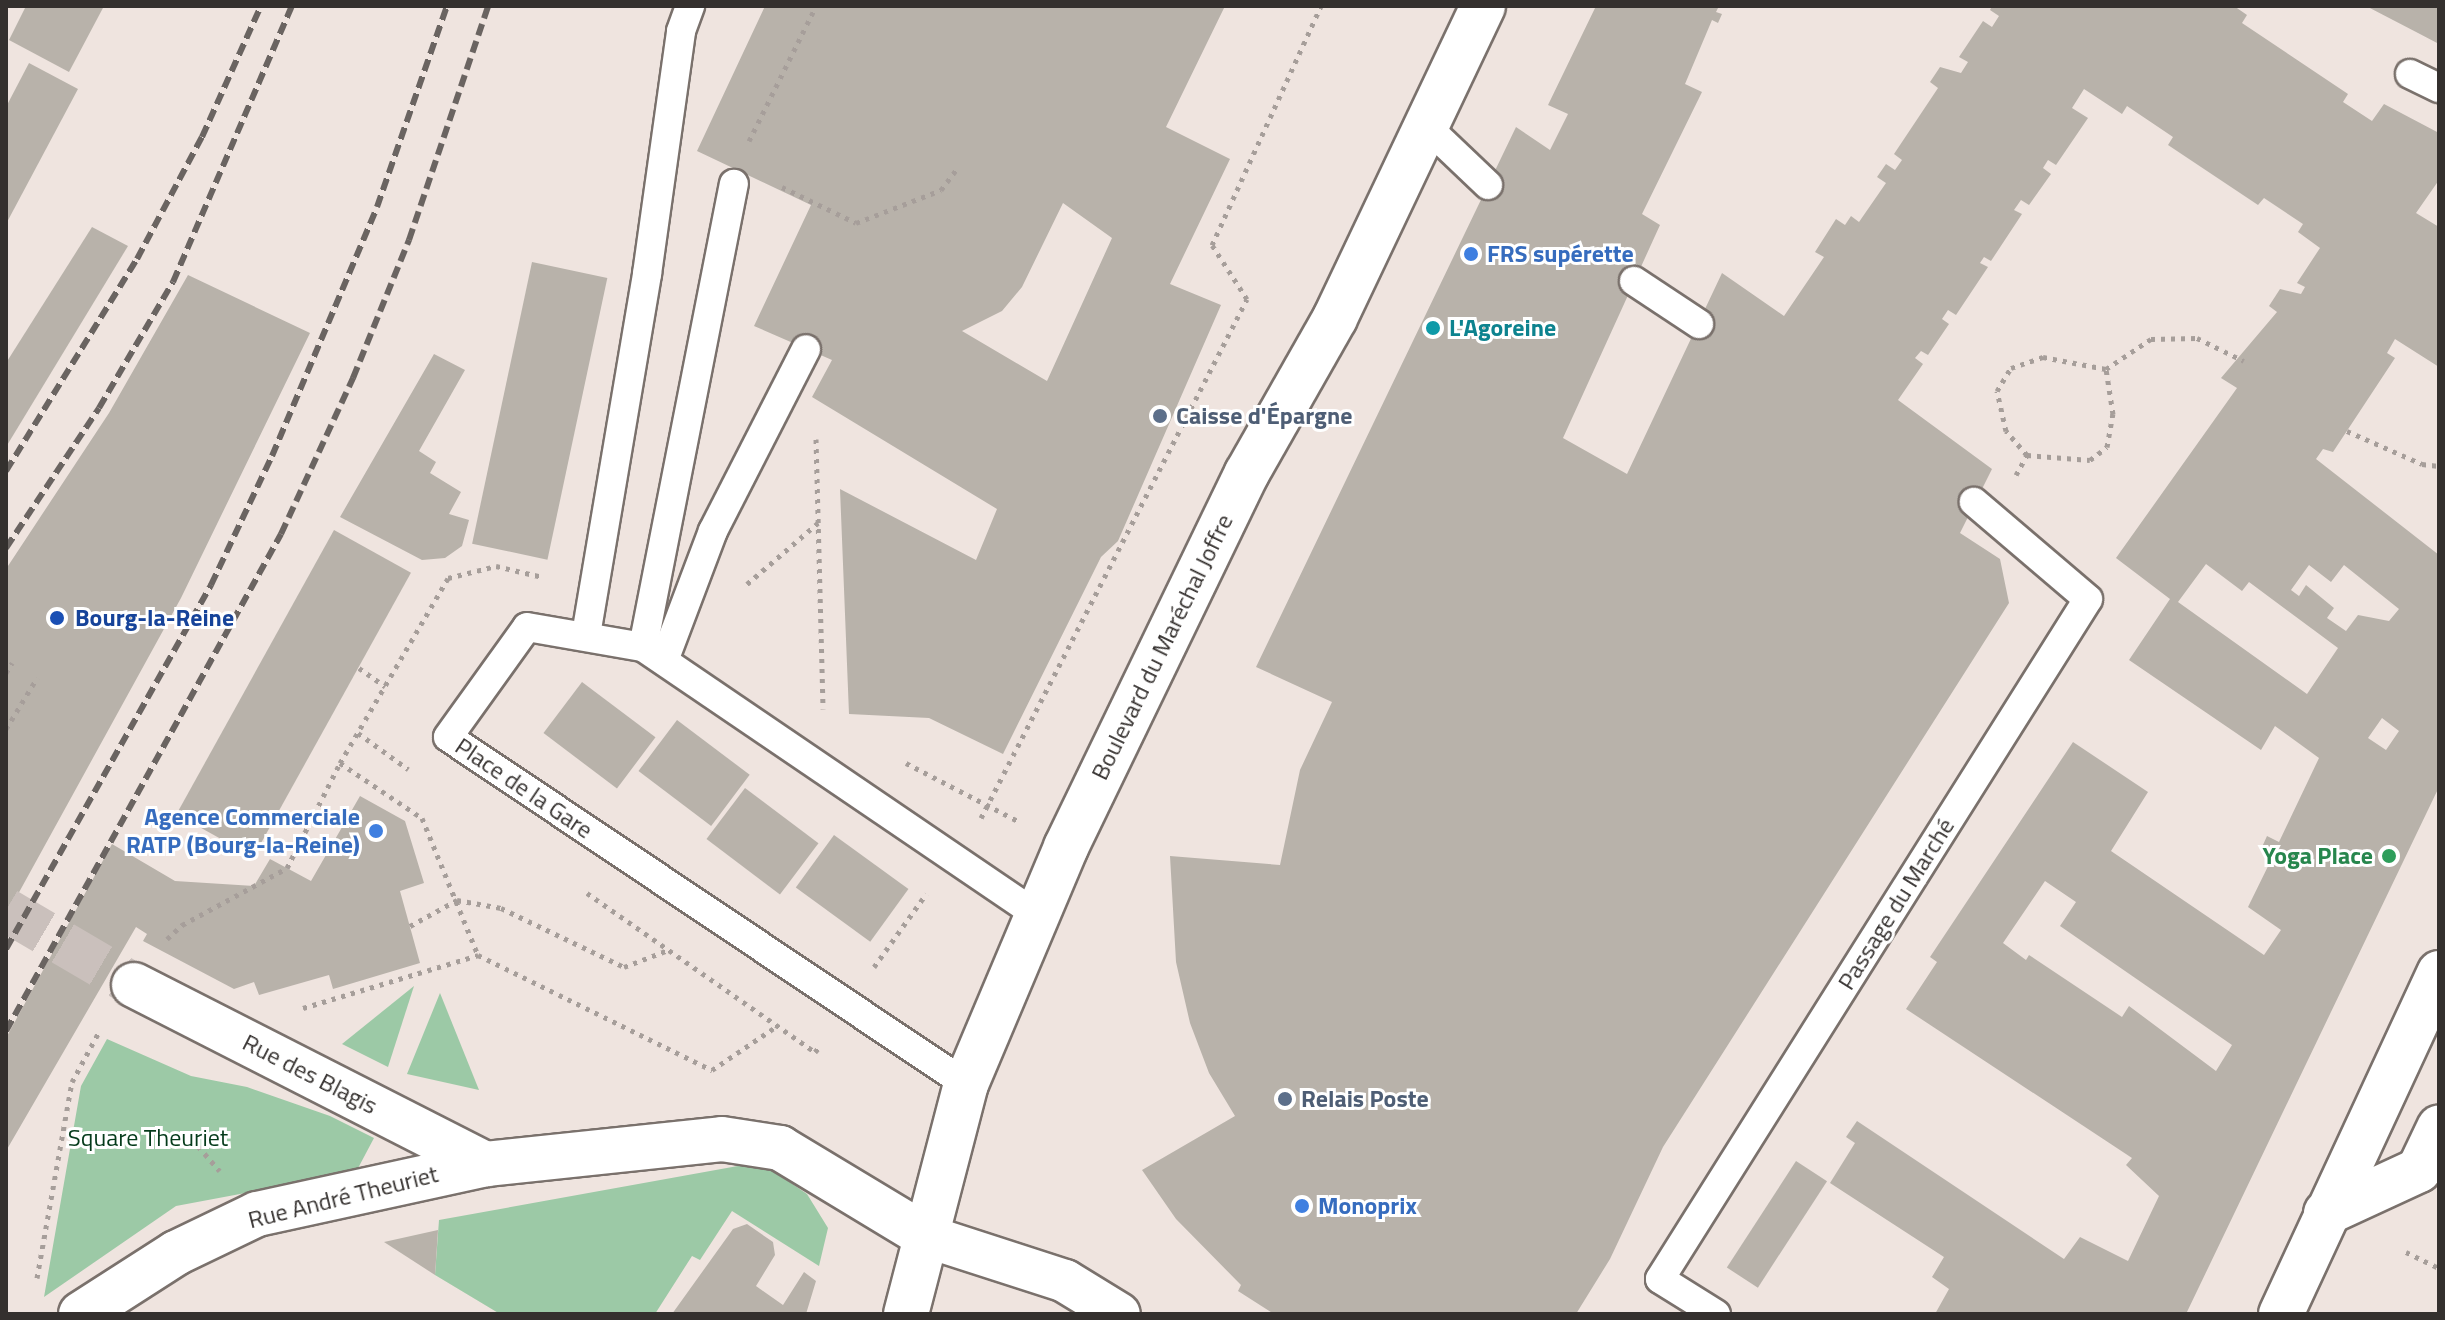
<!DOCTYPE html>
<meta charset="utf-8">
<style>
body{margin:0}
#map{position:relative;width:2445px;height:1320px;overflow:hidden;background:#efe4df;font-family:"Titillium Web",sans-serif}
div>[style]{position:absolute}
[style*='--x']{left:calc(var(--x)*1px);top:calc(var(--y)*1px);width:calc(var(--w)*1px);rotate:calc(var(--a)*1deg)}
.green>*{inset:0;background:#9cc9a6}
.building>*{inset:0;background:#b8b2aa;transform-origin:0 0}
.minor-tunnel>*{height:44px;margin-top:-22px;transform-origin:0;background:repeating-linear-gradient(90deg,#cac0bc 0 44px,transparent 0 66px)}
.path>*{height:5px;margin-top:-2.5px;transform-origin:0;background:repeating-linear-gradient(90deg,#a69e9a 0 4px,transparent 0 10px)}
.roads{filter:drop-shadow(2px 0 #7a716c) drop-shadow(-2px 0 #7a716c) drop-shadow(0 2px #7a716c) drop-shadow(0 -2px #7a716c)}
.service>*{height:28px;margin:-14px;padding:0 14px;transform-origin:14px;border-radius:14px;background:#fff}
.pedestrian>*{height:42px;margin:-21px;padding:0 21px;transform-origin:21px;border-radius:21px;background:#fff}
.minor>*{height:44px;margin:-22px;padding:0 22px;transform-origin:22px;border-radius:22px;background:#fff}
.primary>*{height:44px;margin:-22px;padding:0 22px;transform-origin:22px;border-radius:22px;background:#fff}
.rail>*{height:6px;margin-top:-3px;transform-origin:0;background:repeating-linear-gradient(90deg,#6a6461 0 12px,transparent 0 18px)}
.dots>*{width:22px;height:22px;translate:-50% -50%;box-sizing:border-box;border:4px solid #fff;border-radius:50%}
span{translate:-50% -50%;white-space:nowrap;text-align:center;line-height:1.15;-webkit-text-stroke:6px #fff;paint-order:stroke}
.shop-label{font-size:24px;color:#366cbe;font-weight:700}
.left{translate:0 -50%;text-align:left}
.right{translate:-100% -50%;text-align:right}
.culture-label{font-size:24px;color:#0d838f;font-weight:700}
.service-label{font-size:24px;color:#4e5e75;font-weight:700}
.transit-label{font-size:24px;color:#164399;font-weight:700}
.street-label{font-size:24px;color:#34302e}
.leisure-label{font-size:24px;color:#27864d;font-weight:700}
.park-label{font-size:24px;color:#053b1b}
.frame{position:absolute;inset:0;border:8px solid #34302e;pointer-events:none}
</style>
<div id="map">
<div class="green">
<i style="clip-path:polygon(414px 986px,388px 1067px,342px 1044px)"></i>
<i style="clip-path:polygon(440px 993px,479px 1090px,407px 1074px)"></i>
<i style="clip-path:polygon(107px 1039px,191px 1076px,247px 1087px,330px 1116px,374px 1138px,356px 1172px,176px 1206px,44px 1297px,81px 1086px)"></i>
<i style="clip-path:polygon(760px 1162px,807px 1194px,828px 1228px,819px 1266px,732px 1211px,700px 1260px,692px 1256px,655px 1314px,500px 1314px,435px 1275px,439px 1220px)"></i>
</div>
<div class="building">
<i style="clip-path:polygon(26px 6px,104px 6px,69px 72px,9px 40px)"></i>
<i style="clip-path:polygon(evenodd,765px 6px,1225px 6px,1166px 127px,1230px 159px,1170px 284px,1221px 305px,1118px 541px,1101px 557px,1003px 754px,929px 718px,849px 714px,840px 489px,976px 560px,997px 509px,812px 397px,832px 360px,754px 326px,811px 205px,697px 151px,765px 6px,1063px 203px,1112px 238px,1047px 381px,962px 331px,1002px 311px,1022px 287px,1063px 203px)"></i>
<i style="clip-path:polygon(evenodd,1596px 6px,1719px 6px,1716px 12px,1722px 14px,1718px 23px,1712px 20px,1685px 84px,1702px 92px,1642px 214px,1660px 225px,1563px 438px,1627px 474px,1722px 273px,1784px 316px,1824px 257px,1815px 252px,1836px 219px,1845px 225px,1851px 216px,1859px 222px,1886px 183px,1877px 177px,1886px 164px,1895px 170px,1902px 160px,1894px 154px,1938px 88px,1930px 82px,1940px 67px,1961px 73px,1968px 62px,1959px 57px,1983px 21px,1992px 27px,1999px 16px,1990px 10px,1992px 6px,2234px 6px,2247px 15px,2242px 23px,2348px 94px,2343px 102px,2372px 121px,2384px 104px,2439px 133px,2439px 180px,2416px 213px,2439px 227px,2439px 367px,2395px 339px,2387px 353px,2395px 358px,2333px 452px,2323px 449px,2316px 459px,2439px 555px,2439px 787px,2186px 1314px,1935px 1314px,1949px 1289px,1932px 1277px,1944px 1257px,1830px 1183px,1855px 1143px,1846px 1137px,1857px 1121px,2064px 1259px,2080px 1237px,2128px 1261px,2159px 1196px,2126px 1165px,2132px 1158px,1906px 1009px,1937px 962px,1930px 957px,2073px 742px,2148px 792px,2111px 851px,2264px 955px,2281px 930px,2248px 907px,2275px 852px,2262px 847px,2267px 836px,2279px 842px,2319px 758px,2275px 726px,2261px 750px,2129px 660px,2170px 599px,2116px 558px,2237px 388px,2221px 378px,2277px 312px,2269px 306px,2280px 289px,2301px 294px,2305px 287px,2297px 283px,2320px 248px,2298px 232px,2303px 224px,2264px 198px,2258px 205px,2168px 145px,2173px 137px,2127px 106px,2122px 114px,2084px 89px,2072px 108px,2088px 118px,2056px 165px,2048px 160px,2043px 168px,2051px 174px,2029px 205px,2021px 200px,2014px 210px,2022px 214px,1991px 261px,1984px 257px,1980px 263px,1988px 267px,1956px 315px,1948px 310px,1942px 319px,1949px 324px,1928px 355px,1921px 351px,1915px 358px,1923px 364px,1898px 400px,1992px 469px,1960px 533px,2000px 559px,2009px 603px,1663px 1147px,1610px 1259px,1576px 1314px,1274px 1314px,1238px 1291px,1241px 1285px,1176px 1219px,1142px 1170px,1235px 1116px,1209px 1073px,1190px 1023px,1176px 962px,1170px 856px,1280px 865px,1300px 770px,1332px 702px,1256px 667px,1516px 127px,1550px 150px,1568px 114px,1548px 105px,1596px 6px,2206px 564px,2242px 591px,2249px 582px,2338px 648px,2307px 694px,2178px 602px,2206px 564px,1596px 6px,2309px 565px,2331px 582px,2344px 565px,2399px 609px,2389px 621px,2358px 615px,2346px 631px,2327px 618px,2334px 608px,2306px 585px,2299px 596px,2291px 590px,2309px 565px,1596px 6px,2382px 718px,2399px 731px,2386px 750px,2368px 738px,2382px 718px,1596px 6px,2045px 881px,2076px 902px,2060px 926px,2232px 1045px,2216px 1071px,2129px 1006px,2122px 1017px,2029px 955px,2026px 960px,2003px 943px,2045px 881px)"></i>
<i style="clip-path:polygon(2366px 6px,2439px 6px,2439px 44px,2418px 33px)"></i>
<i style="clip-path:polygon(29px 63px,78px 89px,6px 224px,6px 107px)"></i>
<i style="clip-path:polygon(92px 227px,128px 246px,6px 447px,6px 363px)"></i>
<i style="left:532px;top:262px;width:77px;height:288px;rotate:12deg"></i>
<i style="clip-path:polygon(188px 275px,310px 333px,181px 598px,6px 916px,6px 569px,109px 413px)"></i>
<i style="clip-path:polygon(434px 354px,465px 370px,419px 451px,436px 462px,430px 473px,461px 492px,449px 514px,469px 520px,462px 546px,445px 558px,422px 560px,340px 517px)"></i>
<i style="left:334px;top:530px;width:88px;height:325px;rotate:29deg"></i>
<i style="left:582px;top:682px;width:92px;height:64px;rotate:37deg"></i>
<i style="left:677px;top:720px;width:91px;height:64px;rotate:37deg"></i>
<i style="left:745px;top:788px;width:92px;height:64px;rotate:37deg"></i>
<i style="clip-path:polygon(360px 796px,405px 821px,424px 883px,400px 891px,420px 963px,333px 989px,329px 975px,259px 995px,254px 982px,234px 989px,143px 941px,147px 934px,136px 927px,6px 1151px,6px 1038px,112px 844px,175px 881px,254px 886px,270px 859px,311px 881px)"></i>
<i style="left:834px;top:835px;width:92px;height:65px;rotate:36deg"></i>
<i style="left:1796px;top:1161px;width:37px;height:127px;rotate:33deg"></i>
<i style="clip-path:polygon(747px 1224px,773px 1242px,775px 1255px,756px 1286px,783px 1305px,804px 1272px,816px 1281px,806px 1314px,672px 1314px,733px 1229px)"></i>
<i style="clip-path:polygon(438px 1230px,435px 1275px,384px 1242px)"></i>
</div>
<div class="minor-tunnel">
<i style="--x:6;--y:910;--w:148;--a:30.4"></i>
</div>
<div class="path">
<i style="--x:749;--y:141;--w:151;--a:-63.6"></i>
<i style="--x:782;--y:187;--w:82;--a:25.9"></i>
<i style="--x:856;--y:223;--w:91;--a:-21.2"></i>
<i style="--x:941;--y:190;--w:25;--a:-53"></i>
<i style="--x:2347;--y:431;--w:82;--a:23.7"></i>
<i style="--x:2422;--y:464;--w:17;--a:7"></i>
<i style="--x:816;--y:439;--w:270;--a:88.5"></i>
<i style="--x:2027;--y:455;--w:63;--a:4.5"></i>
<i style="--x:2090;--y:460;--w:21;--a:-37"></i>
<i style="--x:2107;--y:447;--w:34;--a:-80"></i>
<i style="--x:2113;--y:414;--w:46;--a:-98.8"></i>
<i style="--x:2106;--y:369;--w:54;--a:-33.7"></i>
<i style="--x:2151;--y:339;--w:46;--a:-1.2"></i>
<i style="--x:2197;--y:338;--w:52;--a:26.1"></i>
<i style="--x:2027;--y:455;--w:32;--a:-131"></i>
<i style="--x:2006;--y:431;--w:41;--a:-102.7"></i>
<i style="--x:1997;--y:391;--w:27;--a:-59"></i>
<i style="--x:2011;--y:368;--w:34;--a:-19"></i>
<i style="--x:2043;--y:357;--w:64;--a:10.8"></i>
<i style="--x:2016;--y:475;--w:23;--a:-61"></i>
<i style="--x:747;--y:584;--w:94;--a:-40.7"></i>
<i style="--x:359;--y:668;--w:32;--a:35"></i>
<i style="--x:6;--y:673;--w:12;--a:-59"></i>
<i style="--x:6;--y:729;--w:60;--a:-58.7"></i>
<i style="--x:358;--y:733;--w:62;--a:35.8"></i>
<i style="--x:340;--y:763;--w:99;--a:33.9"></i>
<i style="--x:422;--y:818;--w:148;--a:67.8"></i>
<i style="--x:478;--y:955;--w:261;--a:26.2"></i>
<i style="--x:712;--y:1070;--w:78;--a:-34.1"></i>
<i style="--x:906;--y:763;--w:126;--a:27.4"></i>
<i style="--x:981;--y:818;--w:583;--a:-62.86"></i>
<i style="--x:1247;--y:299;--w:64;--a:-122.9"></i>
<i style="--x:1212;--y:245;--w:263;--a:-65.5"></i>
<i style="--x:587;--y:893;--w:278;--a:34.9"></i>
<i style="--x:815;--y:1052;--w:9;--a:-49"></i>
<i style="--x:410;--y:926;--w:54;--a:-29"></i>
<i style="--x:457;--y:900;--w:45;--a:10.3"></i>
<i style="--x:501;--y:908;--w:136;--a:25.6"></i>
<i style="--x:624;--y:967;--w:47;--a:-21.1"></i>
<i style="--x:167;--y:939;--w:21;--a:-43"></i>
<i style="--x:182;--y:925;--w:119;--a:-28.5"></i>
<i style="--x:287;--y:868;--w:118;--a:-63.2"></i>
<i style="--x:340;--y:763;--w:214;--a:-59.7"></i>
<i style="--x:448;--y:578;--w:49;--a:-14"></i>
<i style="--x:496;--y:566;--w:48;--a:13.2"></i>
<i style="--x:874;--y:967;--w:90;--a:-54.5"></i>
<i style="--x:303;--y:1008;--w:183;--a:-16.8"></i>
<i style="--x:198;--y:1146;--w:33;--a:49"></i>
<i style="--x:2406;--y:1252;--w:37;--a:26"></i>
<i style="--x:37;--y:1278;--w:199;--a:-79.9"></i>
<i style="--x:72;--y:1082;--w:59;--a:-61.7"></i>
</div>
<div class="roads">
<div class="service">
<i style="--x:2410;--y:74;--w:32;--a:26"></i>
<i style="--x:1425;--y:125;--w:87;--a:43.6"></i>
<i style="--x:1634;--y:281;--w:78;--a:33.5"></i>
<i style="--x:586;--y:635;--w:366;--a:-80.4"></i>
<i style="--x:647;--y:274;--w:245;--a:-82"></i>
<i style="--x:681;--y:31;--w:27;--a:-70"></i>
<i style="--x:643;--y:647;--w:472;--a:-78.9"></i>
<i style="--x:665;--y:658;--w:136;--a:-69.3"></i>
<i style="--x:713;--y:531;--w:204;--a:-62.9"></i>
<i style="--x:966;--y:1084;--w:623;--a:-146.18"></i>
<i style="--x:448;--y:737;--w:135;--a:-54.3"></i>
<i style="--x:527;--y:627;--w:118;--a:9.8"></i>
<i style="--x:643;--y:647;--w:477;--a:34.2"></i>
<i style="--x:1716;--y:1314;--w:66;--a:-148"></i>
<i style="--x:1660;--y:1279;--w:803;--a:-57.81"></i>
<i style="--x:2088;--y:599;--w:150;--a:-139.6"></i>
</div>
<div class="pedestrian">
<i style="--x:926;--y:1236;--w:146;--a:17.9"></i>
<i style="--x:1065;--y:1281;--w:63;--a:31.4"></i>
</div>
<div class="minor">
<i style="--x:134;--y:985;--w:395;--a:27"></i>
<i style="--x:2326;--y:1213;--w:102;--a:-24.8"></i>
<i style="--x:2419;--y:1170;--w:47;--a:-64.5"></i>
<i style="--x:81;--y:1314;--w:113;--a:-32.7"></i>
<i style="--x:176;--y:1253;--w:90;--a:-25.7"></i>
<i style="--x:257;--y:1214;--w:234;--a:-12.3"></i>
<i style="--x:486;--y:1164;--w:237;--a:-6"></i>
<i style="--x:722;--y:1139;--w:59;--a:8.8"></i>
<i style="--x:780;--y:1148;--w:170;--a:31.1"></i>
</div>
<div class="primary">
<i style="--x:906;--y:1314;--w:238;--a:-75.4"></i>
<i style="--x:966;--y:1084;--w:257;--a:-67.1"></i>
<i style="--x:1066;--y:847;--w:415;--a:-64.2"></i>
<i style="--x:1247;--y:473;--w:178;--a:-60.4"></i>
<i style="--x:1335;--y:318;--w:345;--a:-64.6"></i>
<i style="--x:2281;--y:1314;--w:376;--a:-65.1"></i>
</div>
</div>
<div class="rail">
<i style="--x:6;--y:471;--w:249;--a:-58.3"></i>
<i style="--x:137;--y:259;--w:138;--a:-62"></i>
<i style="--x:202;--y:137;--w:144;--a:-65.8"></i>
<i style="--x:6;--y:548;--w:168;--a:-56.4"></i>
<i style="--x:99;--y:408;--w:146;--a:-59.6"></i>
<i style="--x:173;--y:282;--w:301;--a:-66.7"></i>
<i style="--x:6;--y:949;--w:418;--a:-60.6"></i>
<i style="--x:211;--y:585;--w:143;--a:-64.7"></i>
<i style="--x:272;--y:456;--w:270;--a:-67.1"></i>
<i style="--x:377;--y:207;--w:213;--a:-70.8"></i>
<i style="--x:6;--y:1031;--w:568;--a:-61.04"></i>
<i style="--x:281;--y:534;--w:172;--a:-65.2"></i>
<i style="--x:353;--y:378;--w:149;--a:-67.9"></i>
<i style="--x:409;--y:240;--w:247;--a:-71.3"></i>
</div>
<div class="dots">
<i style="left:1471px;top:254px;background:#3f7fe0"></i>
<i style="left:1433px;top:328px;background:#0f9aa8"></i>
<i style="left:1160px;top:416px;background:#5c6f8a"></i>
<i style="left:57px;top:618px;background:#1a4fb4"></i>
<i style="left:376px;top:831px;background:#3f7fe0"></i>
<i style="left:2389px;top:856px;background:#2e9e5b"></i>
<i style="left:1285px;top:1099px;background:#5c6f8a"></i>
<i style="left:1302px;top:1206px;background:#3f7fe0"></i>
</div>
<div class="shop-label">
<span class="left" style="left:1487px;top:254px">FRS supérette</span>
<span class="right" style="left:360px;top:831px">Agence Commerciale<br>RATP (Bourg-la-Reine)</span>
<span class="left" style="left:1318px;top:1206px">Monoprix</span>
</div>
<div class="culture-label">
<span class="left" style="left:1449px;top:328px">L'Agoreine</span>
</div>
<div class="service-label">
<span class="left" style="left:1176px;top:416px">Caisse d'Épargne</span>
<span class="left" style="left:1301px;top:1099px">Relais Poste</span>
</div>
<div class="transit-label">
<span class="left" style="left:75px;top:618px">Bourg-la-Reine</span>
</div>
<div class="street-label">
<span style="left:1162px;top:647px;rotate:-64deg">Boulevard du Maréchal Joffre</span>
<span style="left:524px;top:788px;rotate:34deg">Place de la Gare</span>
<span style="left:1896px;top:904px;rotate:-58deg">Passage du Marché</span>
<span style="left:310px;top:1074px;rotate:27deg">Rue des Blagis</span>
<span style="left:343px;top:1197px;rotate:-14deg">Rue André Theuriet</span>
</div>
<div class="leisure-label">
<span class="right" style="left:2373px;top:856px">Yoga Place</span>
</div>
<div class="park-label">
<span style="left:148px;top:1138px">Square Theuriet</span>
</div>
<div class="frame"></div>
</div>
